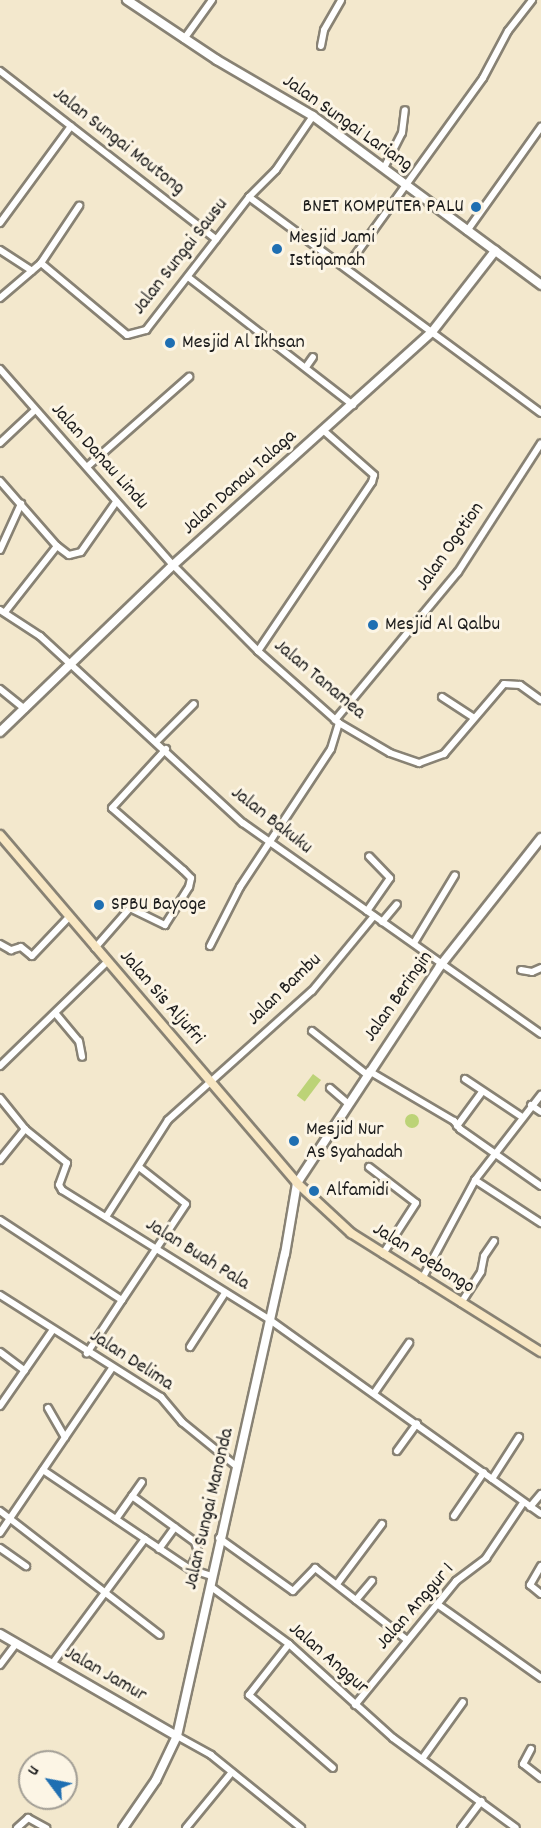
<!DOCTYPE html>
<style>
body{margin:0}
#map{position:relative;width:541px;height:1828px;overflow:hidden;background:#f3e8cd;font-family:Dekko,sans-serif}
div>[style]{position:absolute}
[style*='--x']{left:calc(var(--x)*1px);top:calc(var(--y)*1px);width:calc(var(--w)*1px);rotate:calc(var(--a)*1deg)}
.green>*{inset:0;background:#bcd377;transform-origin:0 0}
.round{border-radius:50%}
.roads{filter:drop-shadow(2px 0 #888274) drop-shadow(-2px 0 #888274) drop-shadow(0 2px #888274) drop-shadow(0 -2px #888274)}
.minor>*{height:6px;margin:-3px;padding:0 3px;transform-origin:3px;border-radius:3px;background:#fff}
.tertiary>*{height:8px;margin:-4px;padding:0 4px;transform-origin:4px;border-radius:4px;background:#fff}
.secondary>*{height:8px;margin:-4px;padding:0 4px;transform-origin:4px;border-radius:4px;background:#f8e7c3}
.dots>*{width:16px;height:16px;translate:-50% -50%;box-sizing:border-box;border:3px solid #fcf5e5;border-radius:50%}
span{translate:-50% -50%;white-space:nowrap;text-align:center;line-height:1.15;-webkit-text-stroke:6px #fcf5e5;paint-order:stroke}
.street-label{font-size:20px;color:#1c1c1c}
.poi-label{font-size:20px;color:#1c1c1c}
.right{translate:-100% -50%;text-align:right}
.left{translate:0 -50%;text-align:left}
.north{position:absolute;left:18px;top:1750px;width:60px;height:60px;box-sizing:border-box;background:#fcf5e5;border:2px solid #a29e95;border-radius:50%;rotate:302deg;font-size:16px;font-weight:700;line-height:24px;text-align:center;color:#1c1c1c}
.north::after{content:'';display:block;margin:auto;width:21px;height:27px;background:#1f6fb2;clip-path:polygon(50% 0,100% 100%,50% 72%,0 100%)}
</style>
<div id="map">
<div class="green">
<i style="left:313px;top:1074px;width:10px;height:27px;rotate:37deg"></i>
<i class="round" style="left:405px;top:1114px;width:14px;height:14px"></i>
</div>
<div class="roads">
<div class="minor">
<i style="--x:184;--y:39;--w:48;--a:-54.3"></i>
<i style="--x:321;--y:46;--w:16;--a:-79"></i>
<i style="--x:324;--y:30;--w:34;--a:-60"></i>
<i style="--x:0;--y:71;--w:274;--a:37.9"></i>
<i style="--x:384;--y:168;--w:39;--a:-63"></i>
<i style="--x:402;--y:133;--w:23;--a:-83"></i>
<i style="--x:249;--y:197;--w:363;--a:36.5"></i>
<i style="--x:0;--y:223;--w:120;--a:-53.8"></i>
<i style="--x:467;--y:231;--w:128;--a:-54.6"></i>
<i style="--x:0;--y:250;--w:38;--a:33"></i>
<i style="--x:41;--y:263;--w:69;--a:-56.3"></i>
<i style="--x:346;--y:268;--w:234;--a:-54.2"></i>
<i style="--x:483;--y:78;--w:53;--a:-62"></i>
<i style="--x:508;--y:31;--w:39;--a:-52"></i>
<i style="--x:188;--y:277;--w:209;--a:37.8"></i>
<i style="--x:0;--y:298;--w:54;--a:-40.5"></i>
<i style="--x:41;--y:263;--w:112;--a:39.9"></i>
<i style="--x:127;--y:335;--w:20;--a:-15"></i>
<i style="--x:146;--y:330;--w:168;--a:-52.2"></i>
<i style="--x:249;--y:197;--w:38;--a:-45"></i>
<i style="--x:276;--y:170;--w:65;--a:-55.6"></i>
<i style="--x:306;--y:367;--w:12;--a:-55"></i>
<i style="--x:0;--y:369;--w:261;--a:48.6"></i>
<i style="--x:173;--y:565;--w:121;--a:45.3"></i>
<i style="--x:258;--y:651;--w:108;--a:41.6"></i>
<i style="--x:339;--y:723;--w:59;--a:30.5"></i>
<i style="--x:390;--y:753;--w:31;--a:19"></i>
<i style="--x:419;--y:763;--w:27;--a:-20"></i>
<i style="--x:444;--y:754;--w:92;--a:-49.4"></i>
<i style="--x:504;--y:684;--w:16;--a:4"></i>
<i style="--x:520;--y:685;--w:26;--a:36"></i>
<i style="--x:0;--y:443;--w:48;--a:-43.3"></i>
<i style="--x:88;--y:466;--w:135;--a:-41.4"></i>
<i style="--x:0;--y:481;--w:86;--a:48.8"></i>
<i style="--x:57;--y:546;--w:84;--a:128.2"></i>
<i style="--x:57;--y:546;--w:15;--a:37"></i>
<i style="--x:69;--y:555;--w:12;--a:-14"></i>
<i style="--x:81;--y:552;--w:61;--a:-55"></i>
<i style="--x:0;--y:550;--w:51;--a:-65.5"></i>
<i style="--x:0;--y:610;--w:48;--a:33"></i>
<i style="--x:40;--y:636;--w:276;--a:42.7"></i>
<i style="--x:243;--y:823;--w:365;--a:35.3"></i>
<i style="--x:258;--y:651;--w:204;--a:-56"></i>
<i style="--x:372;--y:482;--w:7;--a:-74"></i>
<i style="--x:374;--y:475;--w:68;--a:-138.6"></i>
<i style="--x:0;--y:689;--w:32;--a:39"></i>
<i style="--x:442;--y:697;--w:37;--a:33"></i>
<i style="--x:335;--y:720;--w:192;--a:-50.3"></i>
<i style="--x:458;--y:572;--w:153;--a:-57.2"></i>
<i style="--x:157;--y:741;--w:52;--a:-45"></i>
<i style="--x:367;--y:911;--w:40;--a:-55.1"></i>
<i style="--x:390;--y:878;--w:30;--a:-134"></i>
<i style="--x:382;--y:922;--w:23;--a:-50"></i>
<i style="--x:414;--y:943;--w:79;--a:-58.9"></i>
<i style="--x:0;--y:944;--w:13;--a:29"></i>
<i style="--x:11;--y:950;--w:10;--a:-17"></i>
<i style="--x:21;--y:947;--w:14;--a:39"></i>
<i style="--x:32;--y:956;--w:54;--a:-46.5"></i>
<i style="--x:210;--y:946;--w:66;--a:-63"></i>
<i style="--x:240;--y:887;--w:165;--a:-56.6"></i>
<i style="--x:331;--y:749;--w:27;--a:-73"></i>
<i style="--x:95;--y:948;--w:53;--a:-48.8"></i>
<i style="--x:130;--y:908;--w:39;--a:26"></i>
<i style="--x:165;--y:925;--w:45;--a:-57.7"></i>
<i style="--x:189;--y:887;--w:9;--a:-77"></i>
<i style="--x:191;--y:878;--w:11;--a:-135"></i>
<i style="--x:183;--y:870;--w:94;--a:-138.9"></i>
<i style="--x:112;--y:808;--w:80;--a:-47.5"></i>
<i style="--x:521;--y:970;--w:11;--a:10"></i>
<i style="--x:532;--y:972;--w:10;--a:-24"></i>
<i style="--x:56;--y:1014;--w:35;--a:50"></i>
<i style="--x:79;--y:1041;--w:16;--a:79"></i>
<i style="--x:312;--y:1031;--w:69;--a:38.5"></i>
<i style="--x:0;--y:1066;--w:149;--a:-44.2"></i>
<i style="--x:369;--y:1071;--w:99;--a:30.5"></i>
<i style="--x:454;--y:1121;--w:10;--a:53"></i>
<i style="--x:460;--y:1129;--w:99;--a:35.1"></i>
<i style="--x:465;--y:1079;--w:69;--a:33.7"></i>
<i style="--x:330;--y:1088;--w:23;--a:41"></i>
<i style="--x:0;--y:1098;--w:40;--a:51"></i>
<i style="--x:25;--y:1129;--w:54;--a:39"></i>
<i style="--x:67;--y:1163;--w:23;--a:110"></i>
<i style="--x:59;--y:1185;--w:6;--a:59"></i>
<i style="--x:62;--y:1190;--w:245;--a:32"></i>
<i style="--x:270;--y:1320;--w:333;--a:35.6"></i>
<i style="--x:531;--y:1105;--w:12;--a:35"></i>
<i style="--x:457;--y:1126;--w:42;--a:-53.7"></i>
<i style="--x:0;--y:1160;--w:40;--a:-51"></i>
<i style="--x:369;--y:1167;--w:59;--a:37.5"></i>
<i style="--x:416;--y:1203;--w:61;--a:122.9"></i>
<i style="--x:475;--y:1180;--w:79;--a:33.1"></i>
<i style="--x:106;--y:1217;--w:115;--a:-57.4"></i>
<i style="--x:168;--y:1120;--w:193;--a:-41.9"></i>
<i style="--x:312;--y:991;--w:97;--a:-50.4"></i>
<i style="--x:0;--y:1220;--w:146;--a:33.3"></i>
<i style="--x:122;--y:1300;--w:64;--a:123.4"></i>
<i style="--x:422;--y:1279;--w:112;--a:-61.8"></i>
<i style="--x:475;--y:1180;--w:108;--a:-52.2"></i>
<i style="--x:0;--y:1295;--w:191;--a:32.4"></i>
<i style="--x:161;--y:1397;--w:33;--a:50"></i>
<i style="--x:182;--y:1422;--w:70;--a:39.2"></i>
<i style="--x:122;--y:1300;--w:115;--a:-56.3"></i>
<i style="--x:186;--y:1204;--w:60;--a:-141.8"></i>
<i style="--x:461;--y:1303;--w:37;--a:-57"></i>
<i style="--x:481;--y:1272;--w:16;--a:-79"></i>
<i style="--x:484;--y:1256;--w:18;--a:-56"></i>
<i style="--x:190;--y:1347;--w:64;--a:-57.1"></i>
<i style="--x:0;--y:1352;--w:31;--a:37"></i>
<i style="--x:375;--y:1392;--w:60;--a:-55.2"></i>
<i style="--x:0;--y:1406;--w:91;--a:-55.3"></i>
<i style="--x:48;--y:1408;--w:34;--a:60"></i>
<i style="--x:397;--y:1451;--w:34;--a:-54"></i>
<i style="--x:43;--y:1470;--w:177;--a:34"></i>
<i style="--x:190;--y:1569;--w:23;--a:18"></i>
<i style="--x:492;--y:1479;--w:50;--a:-57.3"></i>
<i style="--x:132;--y:1496;--w:78;--a:36.1"></i>
<i style="--x:195;--y:1542;--w:10;--a:73"></i>
<i style="--x:198;--y:1552;--w:19;--a:115"></i>
<i style="--x:530;--y:1507;--w:17;--a:-50"></i>
<i style="--x:0;--y:1511;--w:202;--a:37.8"></i>
<i style="--x:454;--y:1516;--w:53;--a:-55.7"></i>
<i style="--x:116;--y:1519;--w:45;--a:-54.9"></i>
<i style="--x:0;--y:1533;--w:199;--a:-55.8"></i>
<i style="--x:219;--y:1538;--w:91;--a:35.6"></i>
<i style="--x:293;--y:1591;--w:32;--a:-46"></i>
<i style="--x:315;--y:1568;--w:117;--a:38"></i>
<i style="--x:0;--y:1548;--w:32;--a:35"></i>
<i style="--x:159;--y:1549;--w:27;--a:-54"></i>
<i style="--x:541;--y:1566;--w:22;--a:120"></i>
<i style="--x:530;--y:1585;--w:14;--a:39"></i>
<i style="--x:337;--y:1584;--w:75;--a:-53.1"></i>
<i style="--x:210;--y:1586;--w:98;--a:36.3"></i>
<i style="--x:289;--y:1644;--w:140;--a:42.1"></i>
<i style="--x:393;--y:1738;--w:152;--a:36.2"></i>
<i style="--x:356;--y:1600;--w:25;--a:-50"></i>
<i style="--x:437;--y:1604;--w:128;--a:35.4"></i>
<i style="--x:289;--y:1644;--w:65;--a:128.1"></i>
<i style="--x:249;--y:1695;--w:111;--a:41"></i>
<i style="--x:52;--y:1664;--w:156;--a:-53.4"></i>
<i style="--x:0;--y:1665;--w:26;--a:-53"></i>
<i style="--x:355;--y:1705;--w:160;--a:-50.8"></i>
<i style="--x:456;--y:1581;--w:38;--a:-37"></i>
<i style="--x:486;--y:1558;--w:66;--a:-56.1"></i>
<i style="--x:177;--y:1736;--w:39;--a:29"></i>
<i style="--x:211;--y:1755;--w:116;--a:39"></i>
<i style="--x:531;--y:1749;--w:17;--a:118"></i>
<i style="--x:523;--y:1764;--w:23;--a:38"></i>
<i style="--x:422;--y:1759;--w:70;--a:-54.3"></i>
<i style="--x:17;--y:1828;--w:15;--a:-42"></i>
<i style="--x:28;--y:1818;--w:21;--a:29"></i>
<i style="--x:186;--y:1828;--w:72;--a:-50.6"></i>
<i style="--x:461;--y:1828;--w:34;--a:-53"></i>
</div>
<div class="tertiary">
<i style="--x:127;--y:0;--w:108;--a:33.7"></i>
<i style="--x:217;--y:60;--w:111;--a:30.3"></i>
<i style="--x:313;--y:116;--w:284;--a:36.5"></i>
<i style="--x:0;--y:732;--w:240;--a:-44"></i>
<i style="--x:173;--y:565;--w:348;--a:-42"></i>
<i style="--x:432;--y:332;--w:103;--a:-52.1"></i>
<i style="--x:0;--y:1634;--w:204;--a:30"></i>
<i style="--x:123;--y:1828;--w:58;--a:-55.5"></i>
<i style="--x:156;--y:1780;--w:49;--a:-64.5"></i>
<i style="--x:177;--y:1736;--w:494;--a:-77.4"></i>
<i style="--x:285;--y:1254;--w:72;--a:-80.4"></i>
<i style="--x:297;--y:1183;--w:260;--a:-56.6"></i>
<i style="--x:440;--y:966;--w:163;--a:-51.7"></i>
</div>
<div class="secondary">
<i style="--x:0;--y:835;--w:458;--a:49.5"></i>
<i style="--x:297;--y:1183;--w:74;--a:42.8"></i>
<i style="--x:351;--y:1233;--w:224;--a:32.1"></i>
</div>
</div>
<div class="dots">
<i style="left:476px;top:207px;background:#1f6fb2"></i>
<i style="left:277px;top:249px;background:#1f6fb2"></i>
<i style="left:170px;top:343px;background:#1f6fb2"></i>
<i style="left:373px;top:625px;background:#1f6fb2"></i>
<i style="left:99px;top:905px;background:#1f6fb2"></i>
<i style="left:294px;top:1141px;background:#1f6fb2"></i>
<i style="left:314px;top:1191px;background:#1f6fb2"></i>
</div>
<div class="street-label">
<span style="left:347px;top:124px;rotate:35deg">Jalan Sungai Lariang</span>
<span style="left:118px;top:142px;rotate:38deg">Jalan Sungai Moutong</span>
<span style="left:181px;top:257px;rotate:-52deg">Jalan Sungai Sausu</span>
<span style="left:99px;top:457px;rotate:48deg">Jalan Danau Lindu</span>
<span style="left:240px;top:483px;rotate:-42deg">Jalan Danau Talaga</span>
<span style="left:451px;top:547px;rotate:-55deg">Jalan Ogotion</span>
<span style="left:319px;top:680px;rotate:40deg">Jalan Tanamea</span>
<span style="left:271px;top:821px;rotate:38deg">Jalan Bakuku</span>
<span style="left:285px;top:990px;rotate:-44deg">Jalan Bambu</span>
<span style="left:399px;top:997px;rotate:-55deg">Jalan Beringin</span>
<span style="left:161px;top:998px;rotate:49deg">Jalan Sis Aljufri</span>
<span style="left:197px;top:1255px;rotate:32deg">Jalan Buah Pala</span>
<span style="left:423px;top:1259px;rotate:32deg">Jalan Poebongo</span>
<span style="left:131px;top:1361px;rotate:33deg">Jalan Delima</span>
<span style="left:210px;top:1509px;rotate:-77deg">Jalan Sungai Manonda</span>
<span style="left:416px;top:1607px;rotate:-49deg">Jalan Anggur 1</span>
<span style="left:328px;top:1659px;rotate:41deg">Jalan Anggur</span>
<span style="left:105px;top:1675px;rotate:30deg">Jalan Jamur</span>
</div>
<div class="poi-label">
<span class="right" style="left:464px;top:207px">BNET KOMPUTER PALU</span>
<span class="left" style="left:289px;top:250px">Mesjid Jami<br>Istiqamah</span>
<span class="left" style="left:182px;top:343px">Mesjid Al Ikhsan</span>
<span class="left" style="left:385px;top:625px">Mesjid Al Qalbu</span>
<span class="left" style="left:111px;top:905px">SPBU Bayoge</span>
<span class="left" style="left:306px;top:1142px">Mesjid Nur<br>As Syahadah</span>
<span class="left" style="left:326px;top:1191px">Alfamidi</span>
</div>
<div class="north">U</div>
</div>
